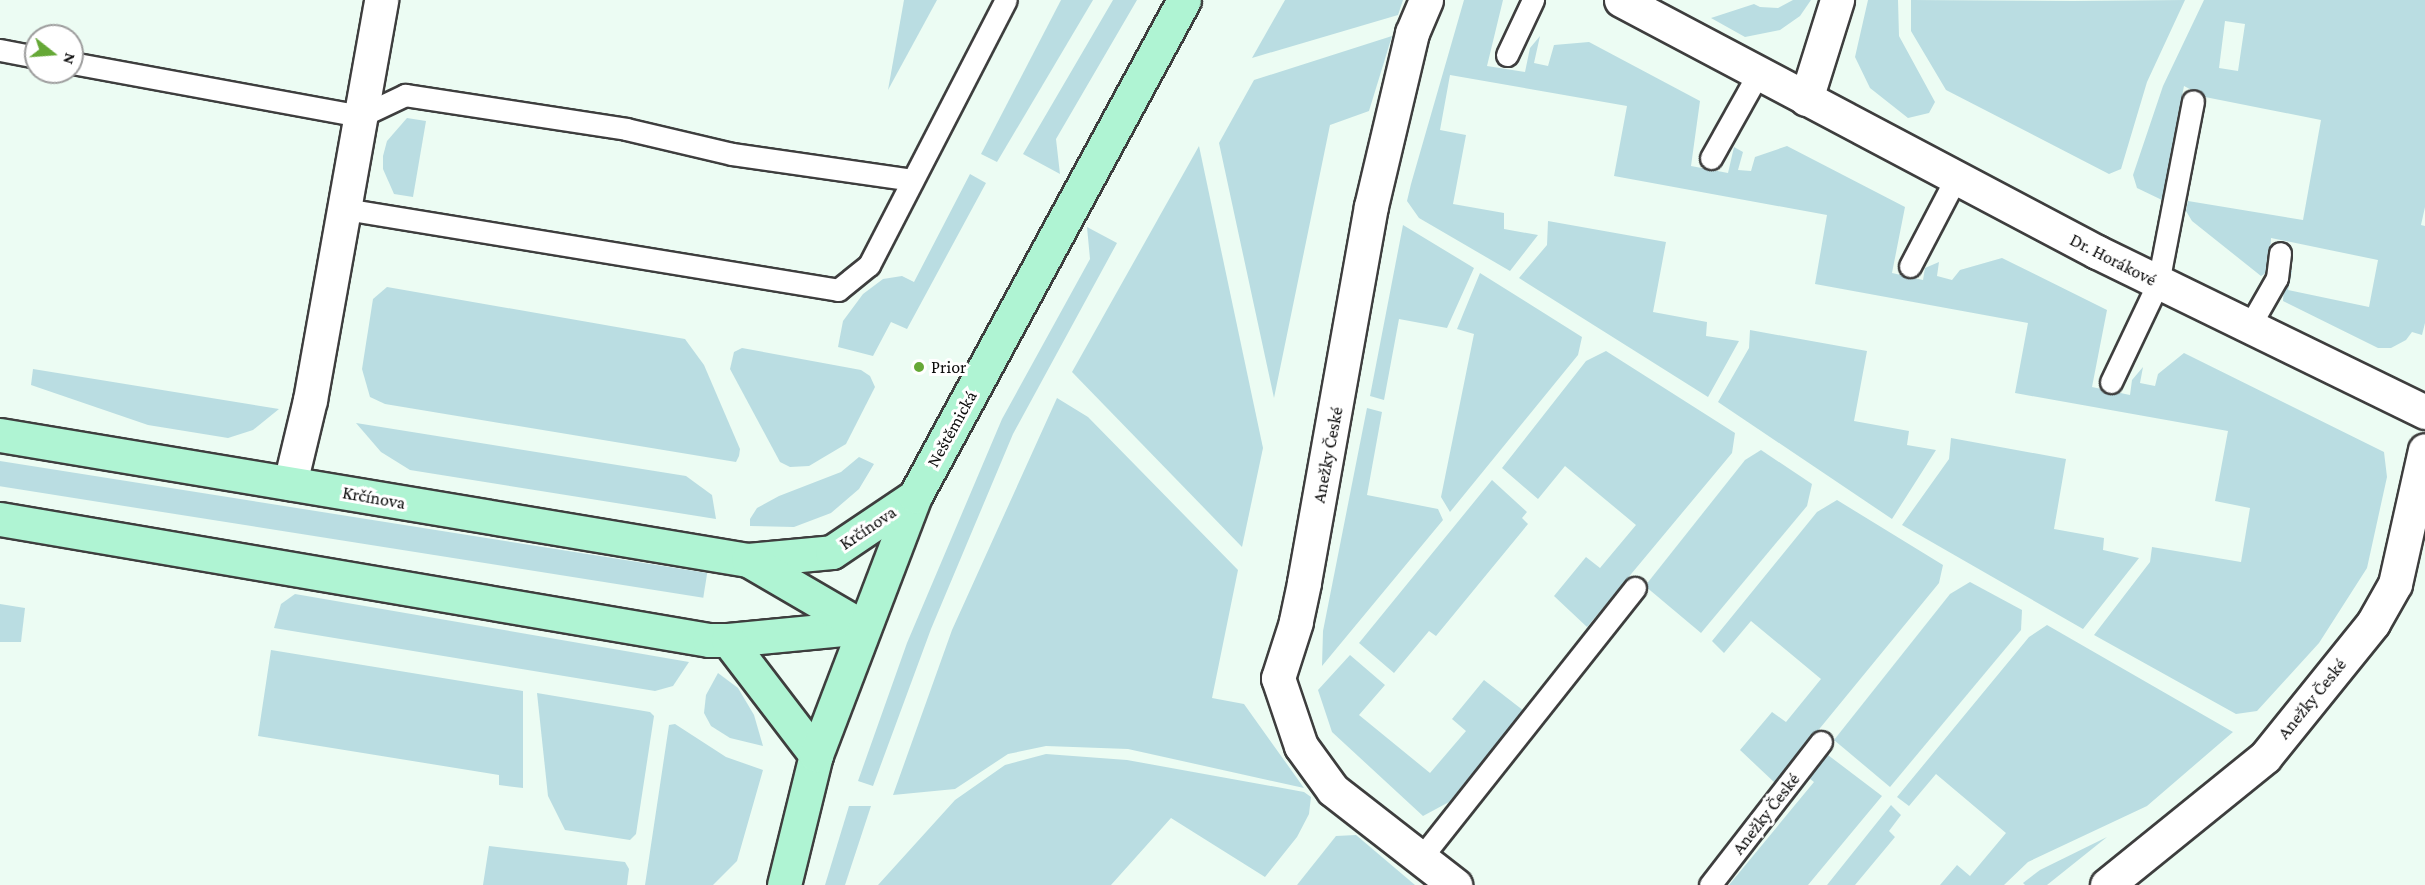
<!DOCTYPE html>
<meta charset="utf-8">
<style>
body{margin:0}
#map{position:relative;width:2425px;height:885px;overflow:hidden;background:#ecfcf3;font-family:"Crimson Pro",serif}
div>[style]{position:absolute}
[style*='--x']{left:calc(var(--x)*1px);top:calc(var(--y)*1px);width:calc(var(--w)*1px);rotate:calc(var(--a)*1deg)}
.green>*{inset:0;background:#badde2;transform-origin:0 0}
.roads{filter:drop-shadow(2px 0 #3e3e3e) drop-shadow(-2px 0 #3e3e3e) drop-shadow(0 2px #3e3e3e) drop-shadow(0 -2px #3e3e3e)}
.lane>*{height:21px;margin:-10.5px;padding:0 10.5px;transform-origin:10.5px;border-radius:10.5px;background:#fff}
.street>*{height:33px;margin:-16.5px;padding:0 16.5px;transform-origin:16.5px;border-radius:16.5px;background:#fff}
.secondary>*{height:33px;margin:-16.5px;padding:0 16.5px;transform-origin:16.5px;border-radius:16.5px;background:#aff4d3}
.dots>*{width:16px;height:16px;translate:-50% -50%;box-sizing:border-box;border:3px solid #fff;border-radius:50%}
span{translate:-50% -50%;white-space:nowrap;text-align:center;line-height:1.15;-webkit-text-stroke:6px #fff;paint-order:stroke}
.street-label{font-size:18px;color:#0b0b0b}
.poi-label{font-size:18px;color:#0b0b0b}
.left{translate:0 -50%;text-align:left}
.north{position:absolute;left:24px;top:24px;width:60px;height:60px;box-sizing:border-box;background:#fff;border:2px solid #9d9d9d;border-radius:50%;rotate:107deg;font-size:16px;font-weight:700;line-height:24px;text-align:center;color:#0b0b0b}
.north::after{content:'';display:block;margin:auto;width:21px;height:27px;background:#65a836;clip-path:polygon(50% 0,100% 100%,50% 72%,0 100%)}
</style>
<div id="map">
<div class="green">
<i style="clip-path:polygon(904px 0,937px 0,888px 90px)"></i>
<i style="clip-path:polygon(1061px 0,1093px 0,997px 162px,981px 154px)"></i>
<i style="clip-path:polygon(1113px 0,1137px 0,1056px 139px,1060px 174px,1023px 154px)"></i>
<i style="clip-path:polygon(1285px 0,1403px 0,1398px 15px,1252px 58px)"></i>
<i style="clip-path:polygon(1464px 0,1503px 0,1487px 66px,1525px 72px,1530px 48px,1540px 36px,1534px 63px,1548px 66px,1554px 45px,1589px 42px,1700px 101px,1691px 166px,1728px 173px,1734px 147px,1743px 152px,1738px 170px,1751px 171px,1755px 157px,1787px 146px,1905px 207px,1892px 273px,1923px 280px,1925px 268px,1939px 262px,1937px 276px,1952px 280px,1960px 270px,2002px 258px,2107px 310px,2092px 387px,2130px 395px,2132px 380px,2143px 367px,2140px 383px,2155px 386px,2158px 374px,2184px 353px,2384px 452px,2387px 477px,2367px 568px,2319px 643px,2257px 711px,2236px 714px,2094px 635px,2150px 562px,2152px 547px,2241px 562px,2250px 508px,2215px 501px,2228px 431px,2015px 393px,2028px 323px,1815px 284px,1827px 215px,1614px 176px,1627px 106px,1450px 75px,1440px 130px,1466px 135px,1453px 204px,1504px 213px,1504px 229px,1538px 235px,1510px 271px,1419px 218px,1407px 201px,1411px 184px)"></i>
<i style="clip-path:polygon(1793px 0,1811px 0,1800px 16px,1780px 30px,1745px 37px,1711px 18px,1754px 4px,1760px 7px,1778px 8px)"></i>
<i style="clip-path:polygon(1868px 0,1898px 0,1899px 36px,1935px 102px,1929px 113px,1908px 118px,1870px 88px,1855px 57px)"></i>
<i style="clip-path:polygon(1911px 0,2073px 1px,2185px 0,2147px 82px,2121px 169px,2109px 174px,1946px 90px,1911px 31px)"></i>
<i style="clip-path:polygon(evenodd,2204px 0,2425px 0,2425px 207px,2421px 225px,2425px 226px,2425px 323px,2422px 335px,2412px 332px,2406px 340px,2391px 348px,2378px 348px,2283px 301px,2285px 269px,2292px 271px,2288px 290px,2369px 307px,2378px 260px,2271px 238px,2269px 271px,2261px 276px,2192px 221px,2186px 211px,2188px 201px,2303px 220px,2321px 120px,2205px 97px,2184px 86px,2162px 200px,2137px 188px,2133px 175px,2163px 86px,2204px 0,2225px 21px,2245px 24px,2238px 71px,2219px 68px,2225px 21px)"></i>
<i style="clip-path:polygon(1392px 36px,1369px 111px,1330px 125px,1274px 398px,1219px 143px,1254px 80px)"></i>
<i style="clip-path:polygon(407px 118px,426px 121px,413px 197px,394px 194px,383px 169px,383px 156px,387px 141px)"></i>
<i style="clip-path:polygon(1199px 146px,1263px 448px,1242px 547px,1072px 372px)"></i>
<i style="clip-path:polygon(970px 174px,986px 183px,907px 329px,891px 322px,873px 356px,838px 347px,843px 321px,863px 294px,883px 279px,902px 276px,914px 282px)"></i>
<i style="clip-path:polygon(1548px 221px,1666px 242px,1653px 312px,1707px 322px,1706px 336px,1739px 341px,1708px 397px,1519px 278px,1547px 245px)"></i>
<i style="clip-path:polygon(1403px 225px,1474px 268px,1447px 328px,1399px 319px,1384px 400px,1370px 396px)"></i>
<i style="clip-path:polygon(1087px 227px,1117px 243px,1013px 434px,931px 629px,873px 786px,858px 781px,907px 643px,1002px 419px,1090px 259px)"></i>
<i style="clip-path:polygon(1480px 273px,1582px 337px,1578px 355px,1450px 512px,1441px 497px,1474px 334px,1457px 329px)"></i>
<i style="clip-path:polygon(387px 287px,685px 339px,704px 365px,740px 449px,739px 456px,736px 462px,385px 404px,370px 397px,362px 369px,373px 299px)"></i>
<i style="clip-path:polygon(1750px 330px,1867px 351px,1854px 421px,1909px 431px,1907px 445px,1936px 450px,1892px 519px,1718px 402px,1749px 348px)"></i>
<i style="clip-path:polygon(742px 348px,861px 370px,870px 376px,875px 387px,846px 444px,809px 466px,790px 467px,780px 462px,730px 369px,734px 352px)"></i>
<i style="clip-path:polygon(1606px 351px,1735px 433px,1732px 453px,1587px 627px,1554px 596px,1586px 557px,1600px 568px,1636px 525px,1565px 466px,1538px 499px,1502px 468px,1586px 361px)"></i>
<i style="clip-path:polygon(33px 369px,279px 409px,253px 430px,228px 438px,148px 425px,31px 385px)"></i>
<i style="clip-path:polygon(1057px 398px,1088px 417px,1238px 570px,1212px 698px,1244px 704px,1304px 788px,1128px 749px,1046px 746px,1008px 754px,955px 789px,893px 795px,952px 630px)"></i>
<i style="clip-path:polygon(1367px 408px,1382px 412px,1367px 495px,1438px 509px,1443px 520px,1322px 666px,1323px 631px)"></i>
<i style="clip-path:polygon(356px 423px,686px 476px,712px 495px,716px 519px,410px 470px,381px 452px)"></i>
<i style="clip-path:polygon(1951px 438px,2066px 459px,2054px 529px,2104px 538px,2103px 550px,2139px 558px,2083px 629px,1902px 525px,1949px 459px)"></i>
<i style="clip-path:polygon(1761px 450px,1812px 484px,1807px 506px,1701px 633px,1645px 586px,1745px 460px)"></i>
<i style="clip-path:polygon(859px 457px,874px 464px,859px 489px,831px 513px,794px 527px,750px 526px,750px 519px,757px 508px,779px 496px,841px 472px)"></i>
<i style="left:0;top:461px;width:716px;height:25px;rotate:9deg"></i>
<i style="clip-path:polygon(1492px 480px,1527px 512px,1522px 518px,1528px 524px,1436px 636px,1429px 631px,1394px 673px,1359px 643px)"></i>
<i style="clip-path:polygon(1837px 500px,1943px 565px,1939px 583px,1775px 783px,1740px 750px,1772px 712px,1786px 722px,1821px 679px,1751px 621px,1724px 653px,1712px 641px,1817px 512px)"></i>
<i style="clip-path:polygon(1970px 582px,2022px 610px,2021px 630px,1890px 787px,1834px 740px,1950px 594px)"></i>
<i style="clip-path:polygon(295px 594px,689px 662px,673px 686px,655px 691px,274px 628px,281px 604px)"></i>
<i style="clip-path:polygon(0 604px,25px 608px,21px 642px,0 642px)"></i>
<i style="clip-path:polygon(2047px 625px,2233px 732px,2147px 806px,2028px 862px,2004px 885px,1940px 885px,1957px 865px,1970px 876px,2006px 833px,1936px 774px,1909px 806px,1897px 797px,2029px 637px)"></i>
<i style="clip-path:polygon(271px 650px,523px 691px,523px 788px,499px 785px,499px 775px,258px 736px)"></i>
<i style="clip-path:polygon(1350px 655px,1385px 685px,1359px 715px,1430px 773px,1466px 731px,1452px 719px,1484px 680px,1524px 711px,1449px 802px,1423px 816px,1332px 732px,1318px 690px)"></i>
<i style="clip-path:polygon(718px 673px,738px 688px,754px 715px,763px 746px,730px 738px,711px 726px,704px 713px,706px 695px)"></i>
<i style="clip-path:polygon(537px 693px,650px 712px,654px 716px,636px 834px,630px 840px,565px 830px,548px 796px)"></i>
<i style="clip-path:polygon(675px 724px,726px 757px,763px 770px,737px 861px,713px 885px,645px 885px,669px 725px)"></i>
<i style="clip-path:polygon(1824px 752px,1882px 796px,1808px 885px,1729px 885px,1814px 782px,1805px 775px)"></i>
<i style="clip-path:polygon(1046px 754px,1127px 760px,1304px 792px,1311px 797px,1309px 814px,1297px 837px,1265px 877px,1171px 818px,1111px 885px,878px 885px,955px 800px,1005px 765px)"></i>
<i style="clip-path:polygon(1891px 805px,1901px 815px,1889px 831px,1895px 837px,1855px 885px,1827px 885px)"></i>
<i style="clip-path:polygon(849px 806px,871px 806px,845px 885px,825px 885px)"></i>
<i style="clip-path:polygon(1356px 835px,1415px 885px,1297px 885px,1336px 836px)"></i>
<i style="clip-path:polygon(2107px 837px,2047px 885px,2025px 885px,2023px 883px,2040px 870px)"></i>
<i style="clip-path:polygon(489px 846px,625px 862px,629px 869px,627px 885px,483px 885px)"></i>
</div>
<div class="roads">
<div class="lane">
<i style="--x:0;--y:50;--w:37;--a:11"></i>
<i style="--x:1507;--y:55;--w:61;--a:-64.7"></i>
<i style="--x:72;--y:63;--w:294;--a:10.4"></i>
<i style="--x:361;--y:116;--w:49;--a:-25.5"></i>
<i style="--x:405;--y:95;--w:224;--a:8.7"></i>
<i style="--x:626;--y:129;--w:109;--a:13.3"></i>
<i style="--x:732;--y:154;--w:182;--a:8.2"></i>
<i style="--x:1711;--y:158;--w:96;--a:-60.8"></i>
<i style="--x:345;--y:209;--w:500;--a:9.3"></i>
<i style="--x:838;--y:290;--w:40;--a:-39"></i>
<i style="--x:869;--y:265;--w:298;--a:-62.7"></i>
<i style="--x:1910;--y:266;--w:99;--a:-62.4"></i>
<i style="--x:2249;--y:327;--w:56;--a:-60.3"></i>
<i style="--x:2277;--y:278;--w:25;--a:-83"></i>
<i style="--x:2111;--y:382;--w:110;--a:-64.6"></i>
<i style="--x:2158;--y:283;--w:185;--a:-79.1"></i>
<i style="--x:1420;--y:859;--w:346;--a:-51.6"></i>
<i style="--x:1710;--y:885;--w:181;--a:-52.2"></i>
</div>
<div class="street">
<i style="--x:1426;--y:0;--w:36;--a:113"></i>
<i style="--x:1412;--y:33;--w:178;--a:103.3"></i>
<i style="--x:1371;--y:206;--w:383;--a:100.1"></i>
<i style="--x:1304;--y:583;--w:40;--a:102"></i>
<i style="--x:1296;--y:622;--w:59;--a:107.8"></i>
<i style="--x:1278;--y:678;--w:72;--a:71.3"></i>
<i style="--x:1301;--y:746;--w:54;--a:54"></i>
<i style="--x:1333;--y:790;--w:155;--a:37.9"></i>
<i style="--x:1621;--y:0;--w:539;--a:27.9"></i>
<i style="--x:2097;--y:252;--w:365;--a:26"></i>
<i style="--x:1806;--y:99;--w:104;--a:-72.6"></i>
<i style="--x:290;--y:483;--w:85;--a:-76.5"></i>
<i style="--x:310;--y:400;--w:406;--a:-79.9"></i>
<i style="--x:2107;--y:885;--w:203;--a:-39"></i>
<i style="--x:2265;--y:757;--w:172;--a:-51.1"></i>
<i style="--x:2373;--y:623;--w:45;--a:-60.6"></i>
<i style="--x:2395;--y:584;--w:137;--a:-77.4"></i>
</div>
<div class="secondary">
<i style="--x:0;--y:435;--w:758;--a:9.49"></i>
<i style="--x:748;--y:560;--w:84;--a:-5.4"></i>
<i style="--x:832;--y:552;--w:100;--a:-34"></i>
<i style="--x:0;--y:519;--w:719;--a:9.68"></i>
<i style="--x:709;--y:640;--w:19;--a:0"></i>
<i style="--x:728;--y:640;--w:136;--a:-5.5"></i>
<i style="--x:748;--y:560;--w:133;--a:30.2"></i>
<i style="--x:728;--y:640;--w:145;--a:52.6"></i>
<i style="--x:784;--y:885;--w:134;--a:-76.2"></i>
<i style="--x:816;--y:755;--w:277;--a:-69.1"></i>
<i style="--x:915;--y:496;--w:564;--a:-61.53"></i>
</div>
</div>
<div class="dots">
<i style="left:919px;top:367px;background:#65a836"></i>
</div>
<div class="street-label">
<span style="left:2113px;top:260px;rotate:27deg">Dr. Horákové</span>
<span style="left:952px;top:429px;rotate:-61deg">Neštěmická</span>
<span style="left:1328px;top:455px;rotate:-79deg">Anežky České</span>
<span style="left:374px;top:498px;rotate:10deg">Krčínova</span>
<span style="left:868px;top:528px;rotate:-34deg">Krčínova</span>
<span style="left:2312px;top:699px;rotate:-51deg">Anežky České</span>
<span style="left:1766px;top:814px;rotate:-52deg">Anežky České</span>
</div>
<div class="poi-label">
<span class="left" style="left:931px;top:367px">Prior</span>
</div>
<div class="north">N</div>
</div>
